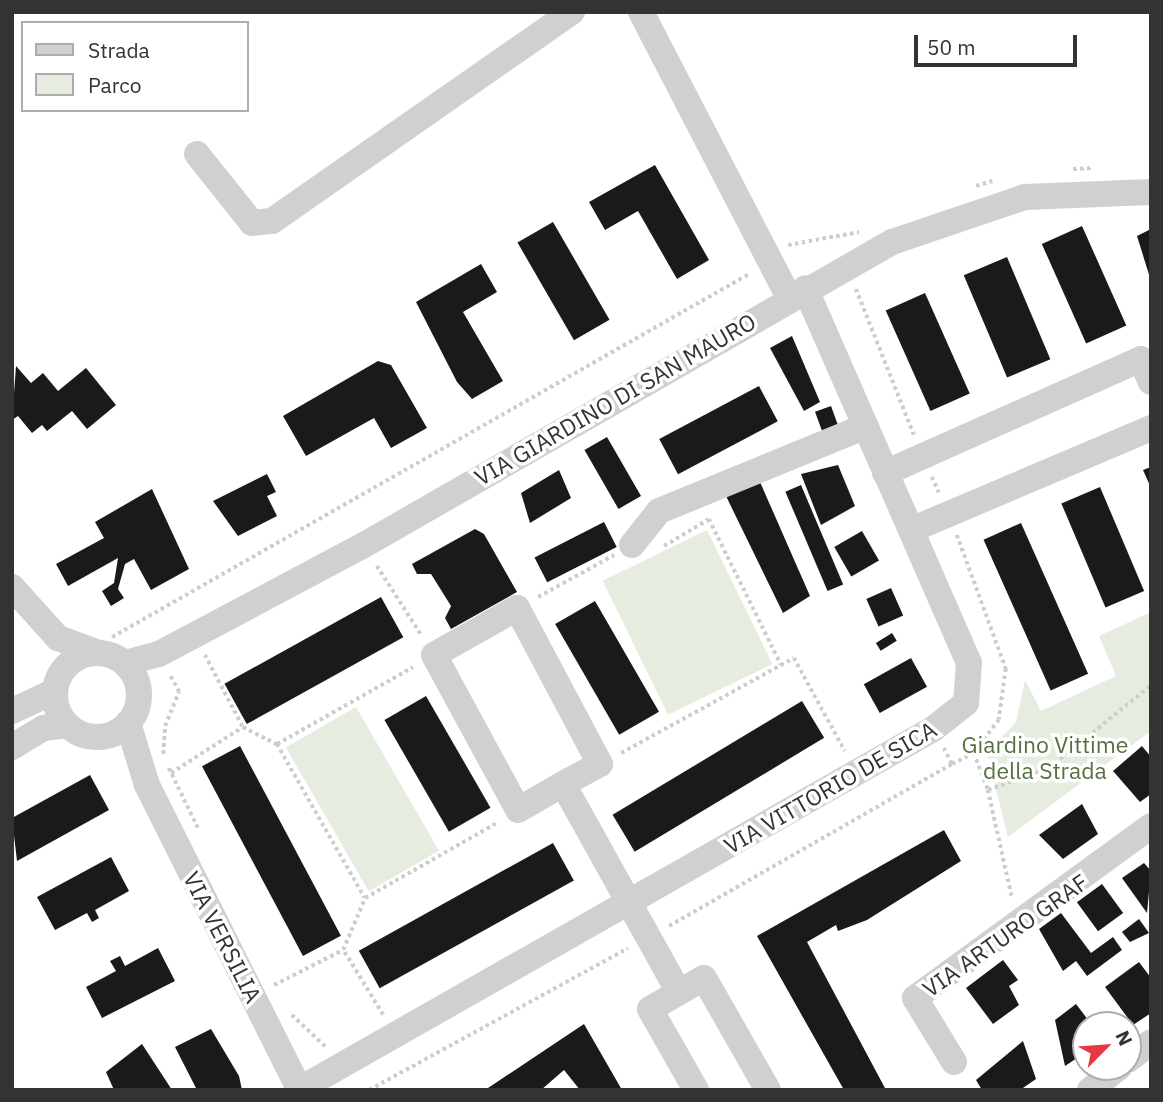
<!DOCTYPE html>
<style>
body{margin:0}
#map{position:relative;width:1163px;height:1102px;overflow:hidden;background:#fff;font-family:"IBM Plex Sans",sans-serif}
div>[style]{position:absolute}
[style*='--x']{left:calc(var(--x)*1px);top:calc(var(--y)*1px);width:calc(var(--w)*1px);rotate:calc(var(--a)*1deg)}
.green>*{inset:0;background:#e6ecdf;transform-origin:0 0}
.building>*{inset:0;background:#1a1a1a;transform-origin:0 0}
.path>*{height:3.5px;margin-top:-1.75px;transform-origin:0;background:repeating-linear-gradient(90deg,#cdcdcd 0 3.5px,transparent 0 7px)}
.minor>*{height:26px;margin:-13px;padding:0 13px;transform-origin:13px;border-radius:13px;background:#d0d0d0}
.minor>.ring{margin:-13px;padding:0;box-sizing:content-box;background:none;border:26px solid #d0d0d0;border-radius:50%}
span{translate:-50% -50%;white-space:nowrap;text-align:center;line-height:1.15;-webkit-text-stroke:7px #fff;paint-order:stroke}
.street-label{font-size:23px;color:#333}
.park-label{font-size:23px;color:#56703f}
.frame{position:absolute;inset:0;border:14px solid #333;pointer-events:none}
.legend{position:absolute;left:21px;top:21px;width:228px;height:91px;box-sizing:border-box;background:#fff;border:2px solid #adadad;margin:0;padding:9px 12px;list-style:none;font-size:21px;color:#333}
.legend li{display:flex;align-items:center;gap:14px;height:35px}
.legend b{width:35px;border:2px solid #adadad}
.north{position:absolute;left:1072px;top:1011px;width:70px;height:70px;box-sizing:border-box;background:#fff;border:2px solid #adadad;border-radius:50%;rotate:65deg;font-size:19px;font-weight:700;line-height:28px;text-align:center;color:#333}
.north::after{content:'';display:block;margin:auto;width:24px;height:32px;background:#e63946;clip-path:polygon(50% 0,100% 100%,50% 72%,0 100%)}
.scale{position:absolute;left:914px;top:35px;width:163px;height:32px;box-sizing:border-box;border:4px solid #333;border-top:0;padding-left:9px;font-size:21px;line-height:24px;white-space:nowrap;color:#333;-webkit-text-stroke:5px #fff;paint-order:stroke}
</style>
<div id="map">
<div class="green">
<i style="left:707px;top:530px;width:149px;height:116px;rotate:64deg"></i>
<i style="clip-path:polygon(1151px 612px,1151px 731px,1008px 837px,987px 753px,1016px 722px,1025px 680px,1041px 711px,1116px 676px,1099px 636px)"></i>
<i style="left:356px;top:707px;width:166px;height:81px;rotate:60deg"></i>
</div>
<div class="building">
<i style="clip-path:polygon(655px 165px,709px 260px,677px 279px,638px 211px,605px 230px,589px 202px)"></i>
<i style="left:553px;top:222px;width:113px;height:41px;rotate:60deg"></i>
<i style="left:1082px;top:226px;width:109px;height:44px;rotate:66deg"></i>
<i style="clip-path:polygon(1151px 229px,1151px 281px,1137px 236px)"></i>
<i style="left:1007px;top:257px;width:111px;height:47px;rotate:67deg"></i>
<i style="clip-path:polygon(481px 264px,497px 292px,463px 312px,503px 381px,472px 399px,457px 382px,416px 302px)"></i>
<i style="left:925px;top:293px;width:110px;height:43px;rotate:66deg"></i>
<i style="clip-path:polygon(792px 336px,820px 402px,804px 411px,770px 348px)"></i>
<i style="clip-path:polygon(378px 361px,391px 365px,427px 428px,391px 448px,374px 418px,306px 456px,283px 416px)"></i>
<i style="clip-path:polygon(16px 366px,31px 383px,43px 373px,58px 391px,86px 368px,116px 405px,87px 429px,72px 411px,47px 431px,42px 425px,32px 433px,18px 416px,12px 420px)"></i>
<i style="left:759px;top:386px;width:40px;height:113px;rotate:62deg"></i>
<i style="left:831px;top:406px;width:20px;height:17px;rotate:70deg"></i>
<i style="left:607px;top:437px;width:68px;height:26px;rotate:60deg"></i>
<i style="clip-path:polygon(838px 465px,855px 506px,821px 525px,801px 474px)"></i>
<i style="clip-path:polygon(1151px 467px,1151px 488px,1143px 470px)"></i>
<i style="clip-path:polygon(559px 470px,571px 498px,530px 523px,521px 493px)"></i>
<i style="clip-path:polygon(267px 474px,276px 492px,267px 496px,277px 516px,238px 536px,213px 501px)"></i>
<i style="clip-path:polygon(760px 482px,810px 596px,783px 613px,726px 496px)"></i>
<i style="left:801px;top:485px;width:108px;height:17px;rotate:67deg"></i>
<i style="left:1100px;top:487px;width:113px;height:42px;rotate:67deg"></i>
<i style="clip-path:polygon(152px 489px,189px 569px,151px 590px,134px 559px,125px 564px,118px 589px,124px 598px,111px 606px,102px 591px,114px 583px,118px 558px,68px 586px,56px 564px,104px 538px,95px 522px)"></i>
<i style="left:604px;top:522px;width:28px;height:78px;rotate:63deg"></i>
<i style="left:1021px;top:523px;width:165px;height:41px;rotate:66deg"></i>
<i style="clip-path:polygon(475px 529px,484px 534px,517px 592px,451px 629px,445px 618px,451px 606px,431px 574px,417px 574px,412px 564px)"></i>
<i style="left:862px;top:531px;width:34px;height:32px;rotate:60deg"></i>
<i style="left:891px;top:588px;width:30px;height:27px;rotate:66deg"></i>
<i style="left:381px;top:597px;width:46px;height:179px;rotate:61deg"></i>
<i style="left:595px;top:601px;width:128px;height:46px;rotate:60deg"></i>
<i style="left:892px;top:633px;width:9px;height:19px;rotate:58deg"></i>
<i style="left:911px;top:658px;width:33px;height:54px;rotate:61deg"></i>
<i style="left:426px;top:696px;width:129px;height:48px;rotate:60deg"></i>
<i style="left:802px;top:701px;width:43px;height:221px;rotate:59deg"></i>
<i style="left:240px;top:746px;width:215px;height:43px;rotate:62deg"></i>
<i style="clip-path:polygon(1142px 746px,1151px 757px,1151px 794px,1140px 802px,1113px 771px)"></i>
<i style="clip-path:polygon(90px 775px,109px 810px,17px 861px,12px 818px)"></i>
<i style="clip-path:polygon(1082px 804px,1098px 834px,1063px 859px,1039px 835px)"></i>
<i style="clip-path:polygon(944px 830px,961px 861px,867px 920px,838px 931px,836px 925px,807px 942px,886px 1090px,844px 1090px,757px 936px)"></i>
<i style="left:553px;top:843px;width:43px;height:222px;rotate:61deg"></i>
<i style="clip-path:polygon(111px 857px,129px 891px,95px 910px,99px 918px,92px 922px,87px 913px,55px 930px,37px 897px)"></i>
<i style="clip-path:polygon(1144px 863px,1151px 871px,1147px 913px,1122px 878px)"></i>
<i style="left:1102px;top:884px;width:36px;height:31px;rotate:54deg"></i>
<i style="clip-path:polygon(1061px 913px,1091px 953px,1113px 937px,1122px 950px,1087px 976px,1076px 961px,1063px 971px,1039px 929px)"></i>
<i style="clip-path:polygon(1139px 919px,1149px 933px,1130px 942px,1122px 932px)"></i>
<i style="clip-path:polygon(158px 948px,175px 981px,102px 1018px,86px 987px,116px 971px,110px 961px,120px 956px,125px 966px)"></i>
<i style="clip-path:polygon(1003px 960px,1018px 980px,1009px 986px,1019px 1005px,993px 1024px,966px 988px)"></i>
<i style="clip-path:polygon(1139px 962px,1151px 978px,1151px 1013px,1133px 1025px,1105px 987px)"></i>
<i style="clip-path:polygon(1076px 1004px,1092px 1025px,1086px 1025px,1083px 1054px,1065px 1066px,1055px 1020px)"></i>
<i style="clip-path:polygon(584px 1024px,622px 1090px,580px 1090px,564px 1070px,541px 1090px,485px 1090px)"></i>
<i style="clip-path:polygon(211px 1029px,239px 1076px,242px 1090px,197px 1090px,175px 1047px)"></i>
<i style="clip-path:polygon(1023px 1041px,1036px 1079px,1020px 1090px,982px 1090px,976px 1080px)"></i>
<i style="clip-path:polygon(142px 1044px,172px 1090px,114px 1090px,106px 1072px)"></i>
</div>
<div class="path">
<i style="--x:1073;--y:169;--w:20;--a:-3"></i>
<i style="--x:976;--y:186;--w:17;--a:-17"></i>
<i style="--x:788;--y:245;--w:72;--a:-10.4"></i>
<i style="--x:856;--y:289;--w:157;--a:68.3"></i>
<i style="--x:932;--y:477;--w:17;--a:66"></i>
<i style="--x:709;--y:519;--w:163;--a:63.7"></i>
<i style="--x:957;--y:535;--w:143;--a:69.9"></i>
<i style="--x:1006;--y:669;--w:51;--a:97.8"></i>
<i style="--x:999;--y:720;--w:41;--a:127.1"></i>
<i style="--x:664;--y:546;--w:52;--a:-31"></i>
<i style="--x:377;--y:566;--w:83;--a:57.3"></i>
<i style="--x:538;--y:597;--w:87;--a:-28.9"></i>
<i style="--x:112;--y:637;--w:733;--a:-29.68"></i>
<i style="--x:205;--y:655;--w:81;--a:62.2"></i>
<i style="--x:243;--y:727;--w:38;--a:27"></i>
<i style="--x:277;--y:744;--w:156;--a:-29.5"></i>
<i style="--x:277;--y:744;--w:177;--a:60.3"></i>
<i style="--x:944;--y:748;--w:18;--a:63"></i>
<i style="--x:952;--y:764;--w:25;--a:-27"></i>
<i style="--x:974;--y:753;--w:40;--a:69"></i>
<i style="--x:988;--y:790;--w:65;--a:-19.8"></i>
<i style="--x:1049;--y:768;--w:132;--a:-39.1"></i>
<i style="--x:621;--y:753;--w:197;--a:-28.8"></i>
<i style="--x:794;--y:658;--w:106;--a:61.3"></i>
<i style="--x:163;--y:754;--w:28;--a:-86"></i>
<i style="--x:165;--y:726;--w:37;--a:-68"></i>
<i style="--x:179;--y:692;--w:18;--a:-119"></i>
<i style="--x:169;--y:768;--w:69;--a:64.2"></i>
<i style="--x:171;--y:773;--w:85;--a:-32.6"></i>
<i style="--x:988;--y:790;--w:110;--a:77.4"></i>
<i style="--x:669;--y:926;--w:326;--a:-29.8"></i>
<i style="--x:274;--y:985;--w:77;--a:-26.9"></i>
<i style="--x:292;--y:1015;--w:47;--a:43.3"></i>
<i style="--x:383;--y:1015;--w:76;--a:-121.6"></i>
<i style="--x:343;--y:950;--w:56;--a:-67.1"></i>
<i style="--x:365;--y:898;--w:153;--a:-29.7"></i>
<i style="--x:369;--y:1090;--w:295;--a:-28.7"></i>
</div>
<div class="minor">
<i style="--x:641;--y:12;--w:321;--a:62.6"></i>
<i style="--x:197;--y:154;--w:88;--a:51.4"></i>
<i style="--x:252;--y:223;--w:20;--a:-6"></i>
<i style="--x:272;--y:221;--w:366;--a:-34.9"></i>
<i style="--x:885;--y:473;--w:280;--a:-24"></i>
<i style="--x:1141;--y:359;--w:25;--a:67"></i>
<i style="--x:911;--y:530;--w:261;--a:-23"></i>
<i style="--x:632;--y:545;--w:43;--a:-51.5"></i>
<i style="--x:659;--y:511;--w:222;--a:-22.3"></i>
<i style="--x:12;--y:587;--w:69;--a:48"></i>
<i style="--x:58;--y:638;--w:40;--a:20.2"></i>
<i class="ring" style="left:55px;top:653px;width:58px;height:58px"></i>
<i style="--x:125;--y:663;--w:35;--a:-15"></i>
<i style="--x:159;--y:654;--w:232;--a:-28"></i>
<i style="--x:364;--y:545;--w:609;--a:-29.85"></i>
<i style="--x:892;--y:242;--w:140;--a:-18.7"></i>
<i style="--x:1025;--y:197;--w:126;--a:-2.3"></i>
<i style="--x:12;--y:711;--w:47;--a:-24.9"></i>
<i style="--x:128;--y:723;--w:65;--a:73"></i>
<i style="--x:147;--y:785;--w:341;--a:63.4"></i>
<i style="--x:12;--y:747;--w:37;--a:-31"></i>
<i style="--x:44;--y:728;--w:23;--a:-7"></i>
<i style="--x:563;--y:784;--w:42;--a:-28.4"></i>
<i style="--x:600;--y:764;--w:177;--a:-118"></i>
<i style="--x:517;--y:608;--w:95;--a:150.5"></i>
<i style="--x:434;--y:655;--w:176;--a:61.5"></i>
<i style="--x:518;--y:810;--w:52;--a:-30"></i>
<i style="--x:563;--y:784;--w:238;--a:60.9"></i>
<i style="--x:1128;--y:1060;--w:29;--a:-38"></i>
<i style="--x:954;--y:1062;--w:75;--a:-121.4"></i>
<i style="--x:915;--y:998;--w:292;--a:-36.1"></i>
<i style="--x:300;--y:1089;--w:728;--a:-29.63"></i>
<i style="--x:933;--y:729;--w:42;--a:-38.2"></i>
<i style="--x:966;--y:703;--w:40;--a:-85.7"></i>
<i style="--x:969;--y:663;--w:409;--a:-113.6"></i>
<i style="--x:696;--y:1090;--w:93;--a:-119.6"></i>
<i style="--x:650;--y:1009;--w:62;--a:-29.9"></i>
<i style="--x:704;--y:978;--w:129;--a:60.3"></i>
<i style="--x:1090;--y:1090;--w:37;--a:-38"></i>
</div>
<div class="street-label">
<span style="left:615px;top:399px;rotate:-30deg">VIA GIARDINO DI SAN MAURO</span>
<span style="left:830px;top:787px;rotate:-30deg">VIA VITTORIO DE SICA</span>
<span style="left:1005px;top:935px;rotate:-35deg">VIA ARTURO GRAF</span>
<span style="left:223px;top:937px;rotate:63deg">VIA VERSILIA</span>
</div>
<div class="park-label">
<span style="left:1045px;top:757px">Giardino Vittime<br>della Strada</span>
</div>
<div class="frame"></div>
<ul class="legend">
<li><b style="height:9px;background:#d0d0d0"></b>Strada</li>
<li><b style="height:19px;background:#e6ecdf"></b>Parco</li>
</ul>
<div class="north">N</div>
<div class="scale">50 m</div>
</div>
